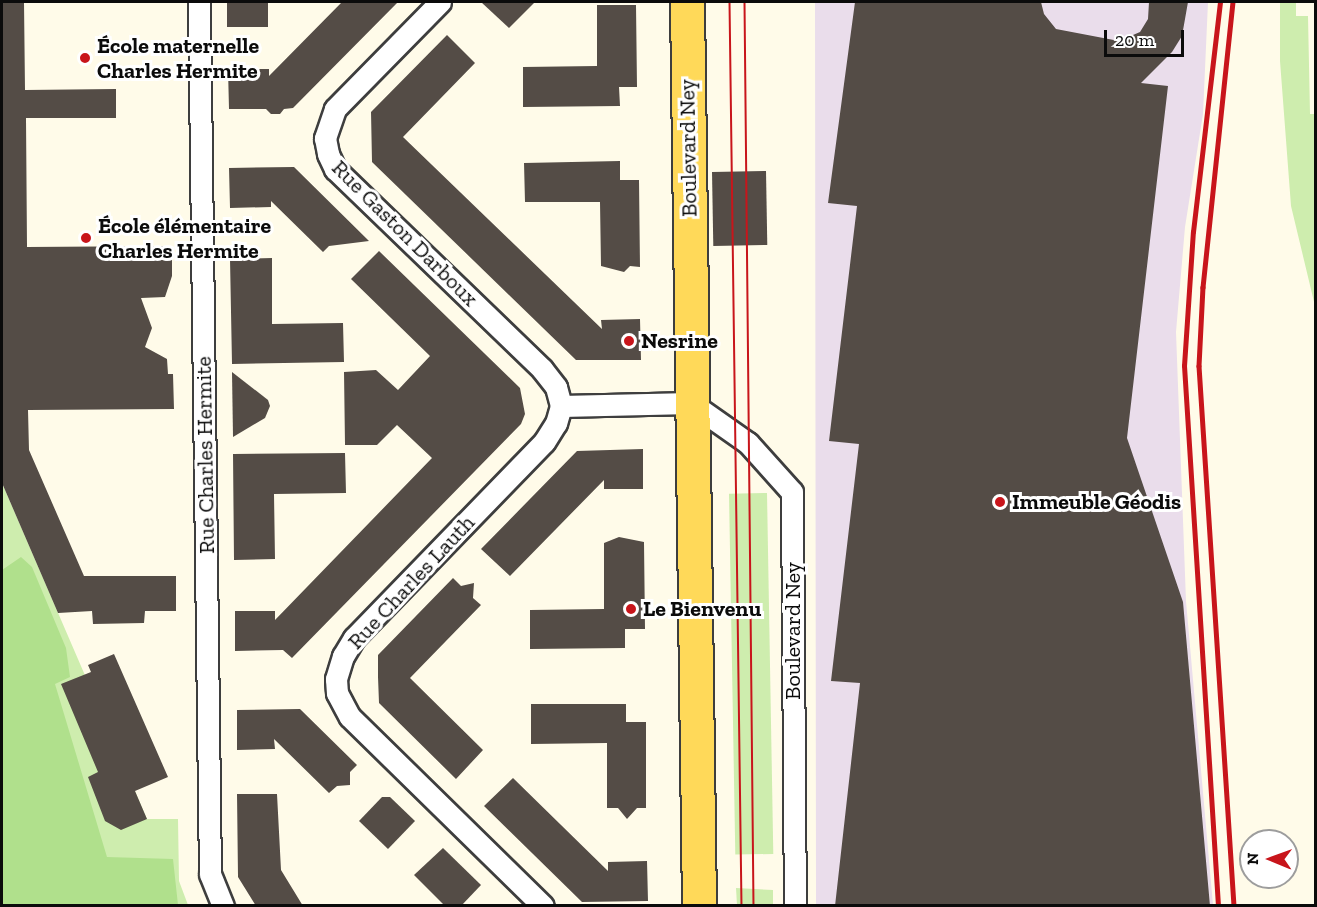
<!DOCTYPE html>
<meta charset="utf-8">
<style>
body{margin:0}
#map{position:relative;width:1317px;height:907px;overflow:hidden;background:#fffbe9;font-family:"Zilla Slab",serif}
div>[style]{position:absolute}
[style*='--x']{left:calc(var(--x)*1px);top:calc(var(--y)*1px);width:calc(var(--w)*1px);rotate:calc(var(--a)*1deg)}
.industrial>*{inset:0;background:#eaddeb}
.green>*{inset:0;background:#ceedae;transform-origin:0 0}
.forest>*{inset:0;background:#b0e08c}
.building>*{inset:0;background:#544c46;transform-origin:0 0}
.roads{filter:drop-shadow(2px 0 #3e3e3e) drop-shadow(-2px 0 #3e3e3e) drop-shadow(0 2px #3e3e3e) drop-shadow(0 -2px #3e3e3e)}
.street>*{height:21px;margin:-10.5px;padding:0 10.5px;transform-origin:10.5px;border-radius:10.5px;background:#fff}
.primary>*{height:33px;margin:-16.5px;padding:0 16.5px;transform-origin:16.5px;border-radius:16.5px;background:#ffd959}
.tram>*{height:1.5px;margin:-0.75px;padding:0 0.75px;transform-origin:0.75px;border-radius:0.75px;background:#c8151b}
.rail>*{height:4.5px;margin:-2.25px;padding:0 2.25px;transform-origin:2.25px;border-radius:2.25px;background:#c8151b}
.dots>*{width:16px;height:16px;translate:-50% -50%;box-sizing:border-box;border:3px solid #fff;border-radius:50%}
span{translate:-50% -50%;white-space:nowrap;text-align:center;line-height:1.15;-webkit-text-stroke:6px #fff;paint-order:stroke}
.poi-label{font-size:22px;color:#0b0b0b;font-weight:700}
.left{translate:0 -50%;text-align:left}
.street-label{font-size:22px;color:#0b0b0b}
.frame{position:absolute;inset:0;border:3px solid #0b0b0b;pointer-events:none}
.north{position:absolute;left:1239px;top:829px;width:60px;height:60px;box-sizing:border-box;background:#fff;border:2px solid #9d9d9d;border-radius:50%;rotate:271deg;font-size:16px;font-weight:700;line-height:24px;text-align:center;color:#0b0b0b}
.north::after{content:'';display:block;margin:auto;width:21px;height:27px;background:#c8151b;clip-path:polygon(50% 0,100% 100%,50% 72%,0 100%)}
.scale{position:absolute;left:1104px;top:30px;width:80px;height:27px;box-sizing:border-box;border:3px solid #0b0b0b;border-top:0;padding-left:8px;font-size:18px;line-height:21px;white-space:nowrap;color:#0b0b0b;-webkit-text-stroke:4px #fff;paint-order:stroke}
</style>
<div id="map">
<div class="industrial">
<i style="clip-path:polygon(815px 2px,1208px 2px,1203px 114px,1185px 227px,1176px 332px,1186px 601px,1213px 905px,816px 905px)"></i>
</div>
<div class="green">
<i style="clip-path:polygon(1280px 2px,1296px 2px,1296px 16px,1308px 16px,1310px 114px,1316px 114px,1315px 306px,1291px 206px,1280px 61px)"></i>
<i style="clip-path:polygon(2px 483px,147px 819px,178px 819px,179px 881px,188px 905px,2px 905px)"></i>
<i style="left:767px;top:493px;width:361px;height:38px;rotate:89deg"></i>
<i style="clip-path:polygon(736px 888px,773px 890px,773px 905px,737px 905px)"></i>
</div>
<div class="forest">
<i style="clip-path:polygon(21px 557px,32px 567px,66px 648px,70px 677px,55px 684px,107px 857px,173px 859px,178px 905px,2px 905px,2px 570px)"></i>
</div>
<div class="building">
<i style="clip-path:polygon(2px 2px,24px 2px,25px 90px,116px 89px,116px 118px,26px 118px,27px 247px,172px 246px,172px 276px,165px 297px,141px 298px,152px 328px,145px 347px,167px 359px,168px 374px,173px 374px,174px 409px,28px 410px,29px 450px,84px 576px,176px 576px,176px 611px,145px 611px,144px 623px,93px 624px,92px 611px,58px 613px,2px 483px)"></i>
<i style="left:227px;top:2px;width:41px;height:25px"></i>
<i style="clip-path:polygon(342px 2px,398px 2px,293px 108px,284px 109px,280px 114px,271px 114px,266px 109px,229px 109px,228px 69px,269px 69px,269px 76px)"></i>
<i style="clip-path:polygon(481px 2px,535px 2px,509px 28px)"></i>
<i style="clip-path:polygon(855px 2px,1041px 2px,1044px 14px,1056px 29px,1119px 41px,1140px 32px,1148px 19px,1149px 2px,1188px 2px,1182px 36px,1172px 52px,1141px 83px,1168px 86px,1127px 438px,1183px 602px,1210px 906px,835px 906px,860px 683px,831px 681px,859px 444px,829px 441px,857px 206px,828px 203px)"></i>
<i style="clip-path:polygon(597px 5px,636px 5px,637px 87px,619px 87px,620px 106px,523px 107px,523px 67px,597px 66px)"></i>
<i style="clip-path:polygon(447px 35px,475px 63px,403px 137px,602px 329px,601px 320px,640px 319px,641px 360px,576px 360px,372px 162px,371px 112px)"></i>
<i style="clip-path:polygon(620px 161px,620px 180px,639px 180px,640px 267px,630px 266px,624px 272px,601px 266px,600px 202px,525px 202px,524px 163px)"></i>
<i style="clip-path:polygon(294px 167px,369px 241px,329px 246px,323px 252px,271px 201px,271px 207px,230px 208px,229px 168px)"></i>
<i style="left:766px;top:171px;width:74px;height:54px;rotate:89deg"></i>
<i style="clip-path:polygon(379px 251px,520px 388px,525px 414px,521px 424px,292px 658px,283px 650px,235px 651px,235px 611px,275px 611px,275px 620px,432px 458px,397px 425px,377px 445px,345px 445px,344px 372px,376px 370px,398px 390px,430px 356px,351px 279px)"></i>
<i style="clip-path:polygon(272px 258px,272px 324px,343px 323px,344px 362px,232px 364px,230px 259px)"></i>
<i style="clip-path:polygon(232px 372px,268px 400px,270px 406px,265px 418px,233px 437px)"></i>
<i style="clip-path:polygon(643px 449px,643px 489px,604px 489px,604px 480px,510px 576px,481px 549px,577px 451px)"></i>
<i style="clip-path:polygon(345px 453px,346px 493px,274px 494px,275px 559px,234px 560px,233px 454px)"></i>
<i style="clip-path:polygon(619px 537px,644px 542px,645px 629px,625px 629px,625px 648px,530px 649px,530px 610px,604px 609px,604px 543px)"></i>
<i style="clip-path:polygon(453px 578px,461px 586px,474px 583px,473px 598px,481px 605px,410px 678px,483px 750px,456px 779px,379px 703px,378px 677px,378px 655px)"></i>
<i style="clip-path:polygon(114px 654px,168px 777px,135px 791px,147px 819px,121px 830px,105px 821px,88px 777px,98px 772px,61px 684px,91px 672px,88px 665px)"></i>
<i style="clip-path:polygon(531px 704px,626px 704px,626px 722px,646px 722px,646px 808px,637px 808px,627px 819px,618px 808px,607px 808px,607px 743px,531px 744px)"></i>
<i style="clip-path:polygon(300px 709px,357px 765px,350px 772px,350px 785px,337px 786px,329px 793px,274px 739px,275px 749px,237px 750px,237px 710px)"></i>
<i style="clip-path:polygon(513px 778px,608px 871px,608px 862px,647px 861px,648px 901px,582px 902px,484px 806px)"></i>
<i style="clip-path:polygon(237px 794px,277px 794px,281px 870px,303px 906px,256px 906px,238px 877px)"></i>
<i style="clip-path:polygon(382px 797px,390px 797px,415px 821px,388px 849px,359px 821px)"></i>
<i style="clip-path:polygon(443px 848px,481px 885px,461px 906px,445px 906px,414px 875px)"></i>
</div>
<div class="roads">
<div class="street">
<i style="--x:199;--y:2;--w:872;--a:89.28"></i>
<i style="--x:210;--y:874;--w:35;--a:68"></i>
<i style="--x:440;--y:2;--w:150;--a:134.5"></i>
<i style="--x:335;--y:109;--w:31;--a:109"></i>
<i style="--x:325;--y:138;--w:16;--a:79"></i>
<i style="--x:328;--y:154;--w:17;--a:65"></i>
<i style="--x:335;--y:169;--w:288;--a:44"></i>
<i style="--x:542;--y:369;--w:23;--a:52"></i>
<i style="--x:556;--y:387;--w:20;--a:75"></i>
<i style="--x:561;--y:406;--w:18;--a:106"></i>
<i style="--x:556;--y:423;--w:22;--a:122"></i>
<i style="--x:544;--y:442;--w:273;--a:134.1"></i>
<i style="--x:354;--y:638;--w:21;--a:121"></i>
<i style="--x:343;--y:656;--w:24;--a:107"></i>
<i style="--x:336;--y:679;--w:14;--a:86"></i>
<i style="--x:337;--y:693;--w:27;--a:62"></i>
<i style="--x:350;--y:717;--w:270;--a:44.4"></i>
<i style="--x:561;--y:406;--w:130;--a:-1.3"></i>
<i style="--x:691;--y:403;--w:70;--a:35.1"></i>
<i style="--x:748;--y:443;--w:66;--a:48.1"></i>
<i style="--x:792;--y:492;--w:414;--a:89.6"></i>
</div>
<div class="primary">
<i style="--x:687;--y:2;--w:904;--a:89.24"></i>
</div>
</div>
<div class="tram">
<i style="--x:730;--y:2;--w:904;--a:89.24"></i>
<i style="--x:745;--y:2;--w:904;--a:89.43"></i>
</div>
<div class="rail">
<i style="--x:1233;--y:2;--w:287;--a:96"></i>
<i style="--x:1203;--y:287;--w:79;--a:92.9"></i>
<i style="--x:1199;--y:366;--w:541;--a:86.29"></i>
<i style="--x:1218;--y:906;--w:541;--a:-93.6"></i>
<i style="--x:1184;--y:366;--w:134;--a:-86.2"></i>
<i style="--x:1193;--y:232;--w:232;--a:-83.3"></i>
</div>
<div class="dots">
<i style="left:85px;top:58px;background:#c8151b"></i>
<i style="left:86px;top:238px;background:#c8151b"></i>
<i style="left:629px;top:341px;background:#c8151b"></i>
<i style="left:1000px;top:502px;background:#c8151b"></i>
<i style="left:631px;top:609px;background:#c8151b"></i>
</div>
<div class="poi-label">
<span class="left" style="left:97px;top:58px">École maternelle<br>Charles Hermite</span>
<span class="left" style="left:98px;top:238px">École élémentaire<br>Charles Hermite</span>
<span class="left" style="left:641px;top:341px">Nesrine</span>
<span class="left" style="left:1012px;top:502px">Immeuble Géodis</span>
<span class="left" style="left:643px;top:609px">Le Bienvenu</span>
</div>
<div class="street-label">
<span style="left:688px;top:148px;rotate:-91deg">Boulevard Ney</span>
<span style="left:405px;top:233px;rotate:45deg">Rue Gaston Darboux</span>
<span style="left:205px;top:455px;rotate:-91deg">Rue Charles Hermite</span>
<span style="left:411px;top:582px;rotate:-47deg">Rue Charles Lauth</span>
<span style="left:793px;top:631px;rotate:-90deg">Boulevard Ney</span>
</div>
<div class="frame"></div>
<div class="north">N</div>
<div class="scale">20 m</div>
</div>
